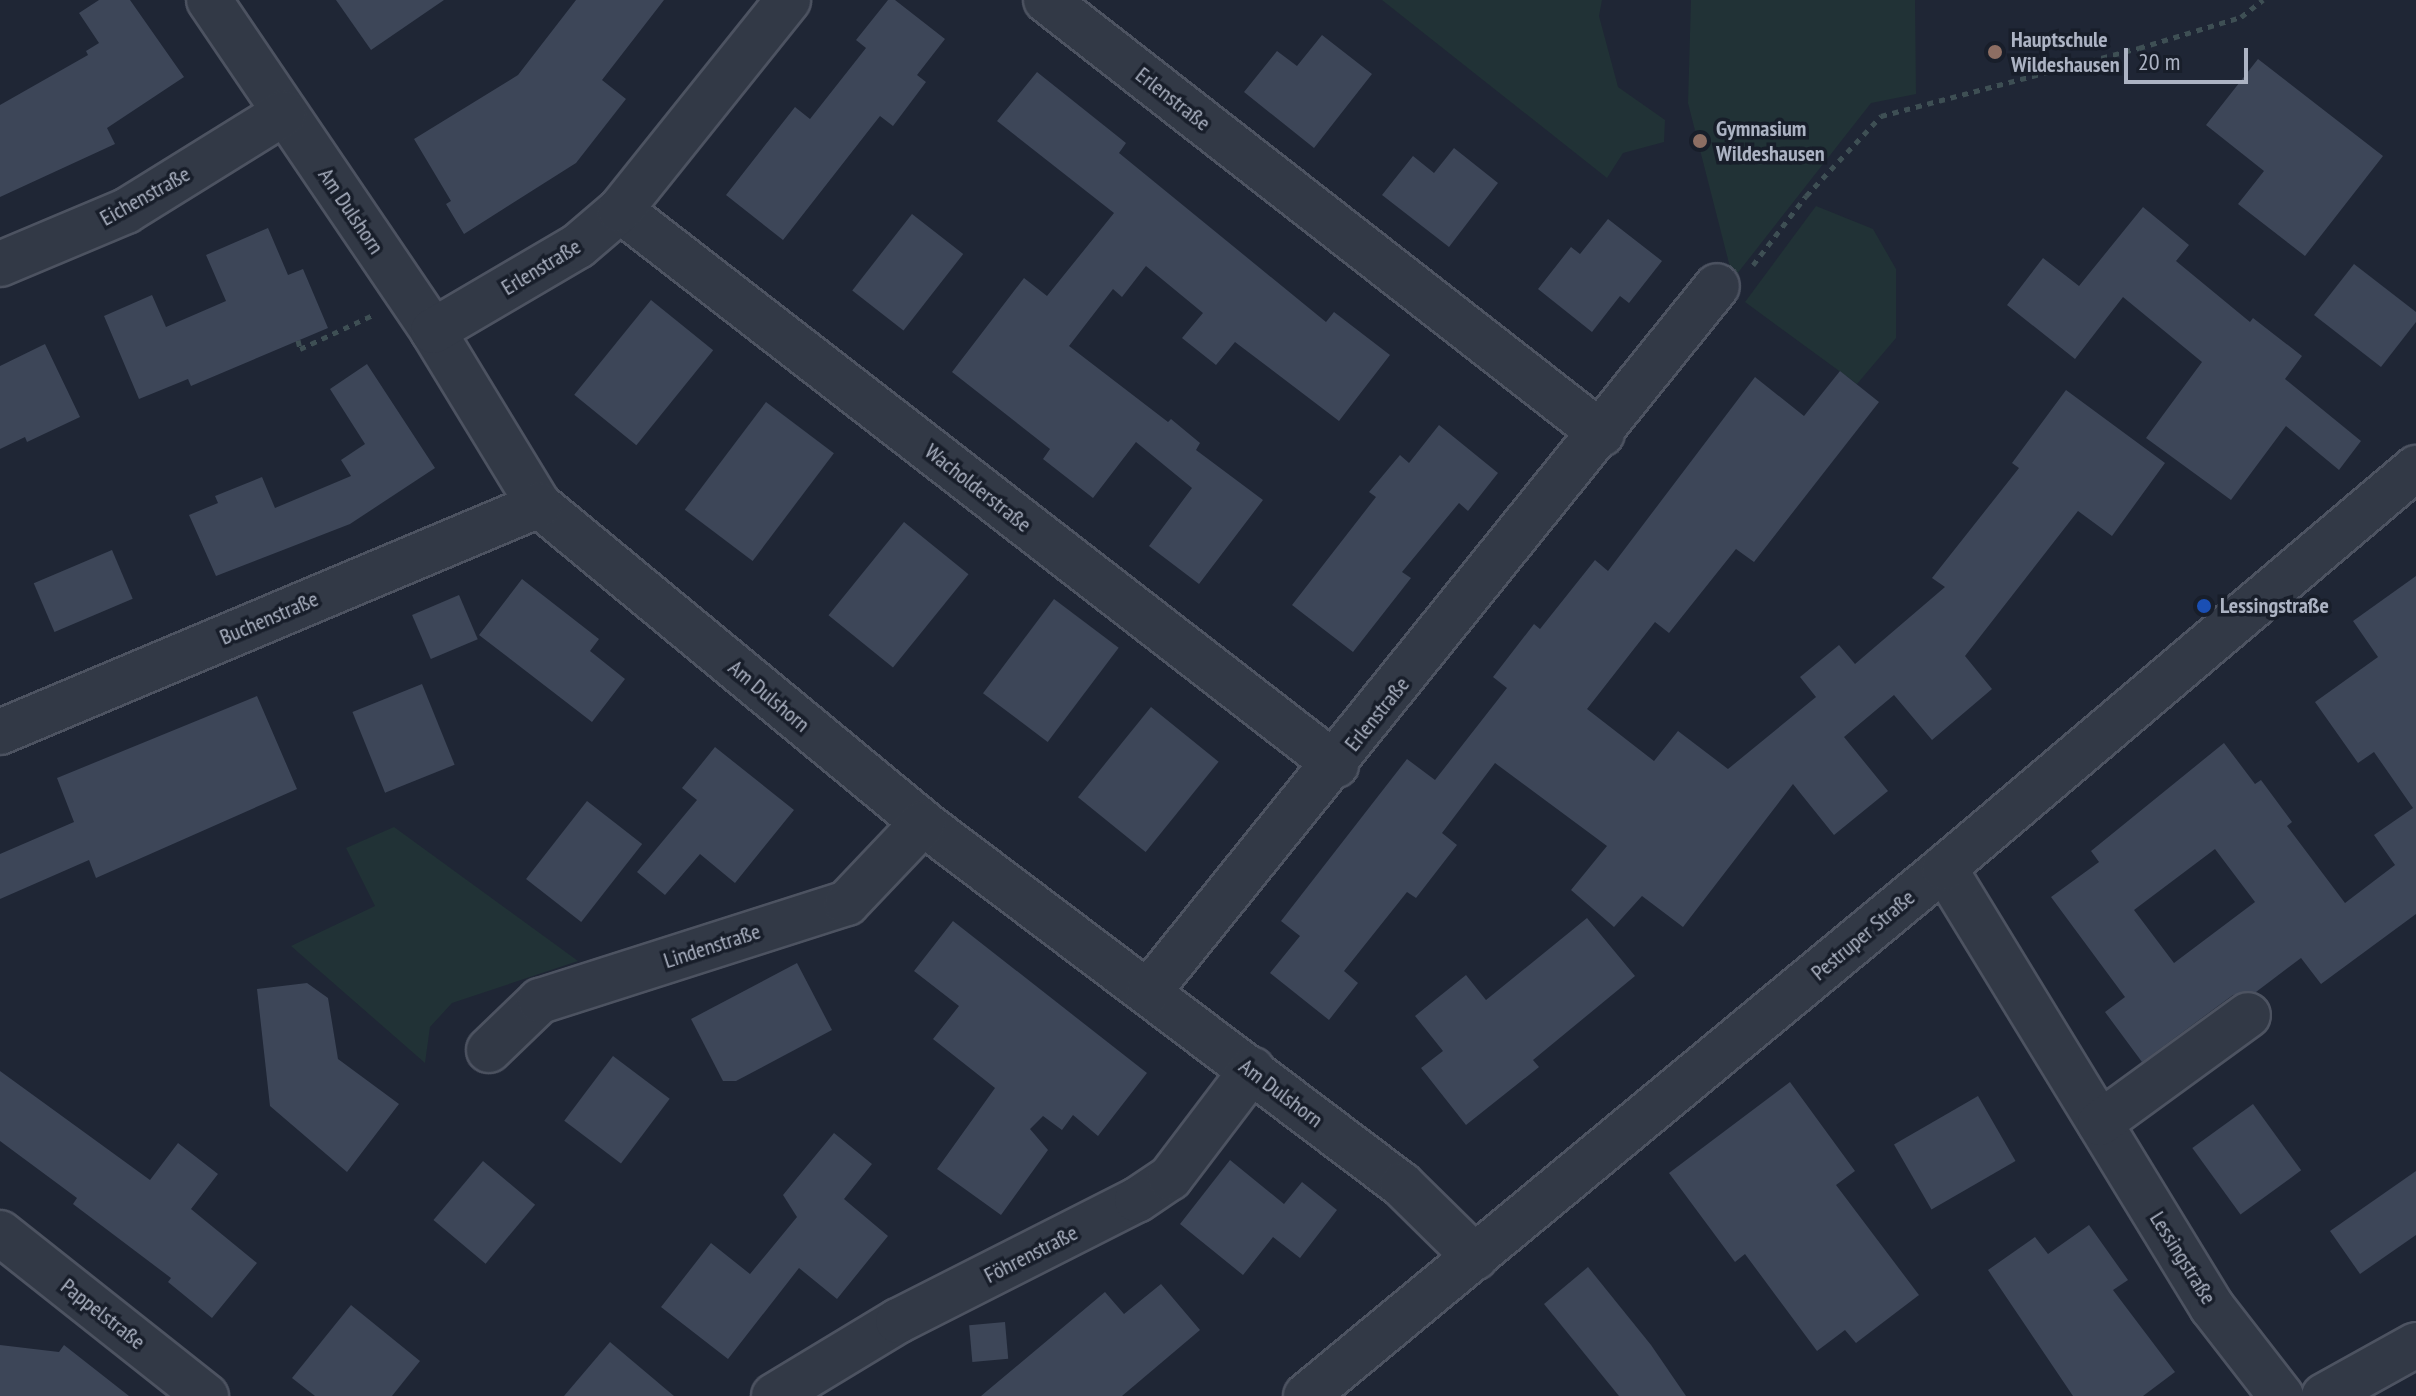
<!DOCTYPE html>
<meta charset="utf-8">
<style>
body{margin:0}
#map{position:relative;width:2416px;height:1396px;overflow:hidden;background:#1f2635;font-family:"PT Sans Narrow",sans-serif}
div>[style]{position:absolute}
[style*='--x']{left:calc(var(--x)*1px);top:calc(var(--y)*1px);width:calc(var(--w)*1px);rotate:calc(var(--a)*1deg)}
.green>*{inset:0;background:#213236}
.building>*{inset:0;background:#3d4658;transform-origin:0 0}
.path>*{height:5px;margin-top:-2.5px;transform-origin:0;background:repeating-linear-gradient(90deg,#3e4f54 0 6px,transparent 0 12px)}
.roads{filter:drop-shadow(2px 0 #4d5361) drop-shadow(-2px 0 #4d5361) drop-shadow(0 2px #4d5361) drop-shadow(0 -2px #4d5361)}
.minor>*{height:44px;margin:-22px;padding:0 22px;transform-origin:22px;border-radius:22px;background:#323946}
.dots>*{width:22px;height:22px;translate:-50% -50%;box-sizing:border-box;border:4px solid #181e2a;border-radius:50%}
span{translate:-50% -50%;white-space:nowrap;text-align:center;line-height:1.15;-webkit-text-stroke:7px #181e2a;paint-order:stroke}
.poi-label{font-size:22px;color:#acb3c3;font-weight:700}
.left{translate:0 -50%;text-align:left}
.street-label{font-size:22px;color:#acb3c3}
.scale{position:absolute;left:2124px;top:48px;width:124px;height:36px;box-sizing:border-box;border:4px solid #acb3c3;border-top:0;padding-left:10px;font-size:24px;line-height:28px;white-space:nowrap;color:#acb3c3;-webkit-text-stroke:6px #181e2a;paint-order:stroke}
</style>
<div id="map">
<div class="green">
<i style="clip-path:polygon(1382px 0,1602px 0,1599px 16px,1618px 87px,1665px 120px,1664px 142px,1623px 153px,1607px 178px)"></i>
<i style="clip-path:polygon(1691px 0,1915px 0,1916px 94px,1871px 103px,1733px 279px,1688px 103px)"></i>
<i style="clip-path:polygon(1816px 206px,1873px 229px,1896px 269px,1896px 338px,1857px 384px,1745px 302px)"></i>
<i style="clip-path:polygon(394px 827px,578px 961px,452px 1003px,430px 1027px,425px 1063px,291px 946px,375px 906px,346px 848px)"></i>
</div>
<div class="building">
<i style="clip-path:polygon(99px 0,130px 0,184px 77px,107px 128px,115px 144px,0 197px,0 105px,88px 55px,86px 51px,99px 43px,79px 13px)"></i>
<i style="clip-path:polygon(336px 0,444px 0,371px 50px)"></i>
<i style="clip-path:polygon(576px 0,664px 0,602px 80px,626px 99px,576px 163px,464px 234px,446px 204px,451px 201px,414px 139px,518px 75px)"></i>
<i style="clip-path:polygon(888px 0,895px 0,945px 39px,917px 75px,926px 82px,893px 126px,880px 116px,783px 240px,726px 195px,795px 107px,810px 119px,866px 48px,856px 40px)"></i>
<i style="clip-path:polygon(1322px 35px,1372px 74px,1314px 148px,1244px 92px,1277px 51px,1297px 66px)"></i>
<i style="clip-path:polygon(2258px 59px,2383px 156px,2305px 256px,2238px 204px,2264px 171px,2206px 125px)"></i>
<i style="clip-path:polygon(1037px 72px,1126px 143px,1119px 153px,1326px 322px,1334px 312px,1390px 355px,1339px 421px,1235px 342px,1216px 365px,1182px 338px,1203px 313px,1146px 266px,1122px 297px,1113px 289px,1069px 346px,1168px 422px,1171px 419px,1200px 443px,1196px 450px,1263px 500px,1199px 584px,1149px 546px,1192px 488px,1136px 442px,1093px 498px,1043px 459px,1050px 449px,952px 372px,1024px 278px,1047px 296px,1114px 213px,997px 121px)"></i>
<i style="clip-path:polygon(1454px 148px,1498px 183px,1449px 247px,1382px 195px,1413px 156px,1434px 173px)"></i>
<i style="clip-path:polygon(2143px 207px,2189px 245px,2176px 261px,2250px 322px,2253px 318px,2302px 356px,2285px 379px,2361px 441px,2339px 470px,2286px 426px,2231px 500px,2146px 438px,2202px 362px,2123px 297px,2075px 359px,2007px 305px,2043px 258px,2079px 286px)"></i>
<i style="left:912px;top:214px;width:65px;height:97px;rotate:38deg"></i>
<i style="clip-path:polygon(1608px 219px,1662px 261px,1629px 303px,1620px 296px,1592px 332px,1538px 289px,1571px 247px,1580px 254px)"></i>
<i style="clip-path:polygon(268px 228px,288px 275px,303px 269px,328px 328px,191px 386px,188px 379px,139px 399px,104px 316px,152px 295px,166px 327px,226px 301px,206px 255px)"></i>
<i style="clip-path:polygon(2354px 264px,2416px 312px,2416px 322px,2381px 367px,2314px 315px)"></i>
<i style="left:651px;top:300px;width:80px;height:122px;rotate:39deg"></i>
<i style="clip-path:polygon(45px 344px,80px 417px,27px 442px,25px 437px,0 449px,0 366px)"></i>
<i style="clip-path:polygon(367px 364px,435px 468px,350px 524px,216px 576px,189px 515px,218px 503px,215px 496px,262px 477px,275px 508px,351px 476px,341px 460px,365px 444px,330px 389px)"></i>
<i style="clip-path:polygon(1840px 371px,1879px 402px,1754px 562px,1736px 549px,1669px 633px,1655px 622px,1587px 709px,1654px 761px,1678px 731px,1728px 769px,1816px 697px,1800px 677px,1839px 645px,1855px 664px,1945px 587px,1932px 578px,2019px 468px,2012px 463px,2066px 390px,2165px 463px,2112px 536px,2078px 511px,1965px 656px,1992px 689px,1932px 740px,1894px 695px,1844px 737px,1888px 791px,1834px 835px,1793px 784px,1683px 927px,1642px 896px,1614px 927px,1571px 890px,1607px 846px,1495px 763px,1442px 833px,1457px 845px,1416px 898px,1407px 892px,1344px 971px,1358px 983px,1329px 1020px,1270px 973px,1300px 936px,1281px 921px,1407px 759px,1435px 780px,1507px 688px,1493px 677px,1534px 624px,1540px 629px,1595px 560px,1608px 571px,1755px 377px,1804px 416px)"></i>
<i style="left:766px;top:402px;width:85px;height:135px;rotate:37deg"></i>
<i style="clip-path:polygon(1439px 425px,1498px 473px,1468px 511px,1459px 503px,1402px 572px,1411px 578px,1353px 652px,1292px 605px,1376px 497px,1369px 492px,1400px 455px,1409px 463px)"></i>
<i style="left:904px;top:522px;width:83px;height:120px;rotate:39deg"></i>
<i style="left:112px;top:550px;width:53px;height:85px;rotate:67deg"></i>
<i style="clip-path:polygon(evenodd,2416px 576px,2416px 914px,2321px 984px,2301px 958px,2256px 992px,2233px 995px,2142px 1062px,2105px 1012px,2125px 997px,2051px 897px,2099px 862px,2091px 851px,2224px 743px,2255px 784px,2261px 780px,2292px 822px,2287px 826px,2345px 903px,2395px 865px,2374px 835px,2413px 808px,2374px 752px,2358px 763px,2315px 702px,2378px 657px,2353px 621px,2416px 576px,2215px 849px,2255px 902px,2174px 963px,2134px 910px,2215px 849px)"></i>
<i style="clip-path:polygon(522px 579px,599px 639px,590px 651px,625px 679px,592px 722px,479px 635px)"></i>
<i style="left:459px;top:595px;width:48px;height:51px;rotate:67deg"></i>
<i style="left:1054px;top:599px;width:81px;height:118px;rotate:37deg"></i>
<i style="left:422px;top:684px;width:87px;height:75px;rotate:68deg"></i>
<i style="clip-path:polygon(257px 696px,297px 789px,96px 878px,89px 860px,0 899px,0 854px,74px 822px,57px 778px)"></i>
<i style="left:1151px;top:707px;width:87px;height:116px;rotate:39deg"></i>
<i style="clip-path:polygon(715px 747px,794px 810px,735px 883px,700px 854px,665px 895px,637px 872px,697px 800px,682px 788px)"></i>
<i style="left:587px;top:801px;width:70px;height:99px;rotate:38deg"></i>
<i style="clip-path:polygon(1587px 918px,1635px 976px,1533px 1060px,1539px 1067px,1466px 1125px,1421px 1068px,1443px 1051px,1415px 1016px,1466px 975px,1486px 1000px)"></i>
<i style="clip-path:polygon(953px 921px,1147px 1073px,1098px 1136px,1073px 1115px,1062px 1130px,1043px 1116px,1030px 1129px,1048px 1150px,1001px 1215px,937px 1169px,995px 1088px,933px 1039px,959px 1006px,914px 971px)"></i>
<i style="clip-path:polygon(797px 963px,832px 1030px,736px 1081px,723px 1081px,691px 1019px)"></i>
<i style="clip-path:polygon(307px 983px,328px 998px,338px 1059px,399px 1104px,347px 1172px,270px 1106px,257px 989px)"></i>
<i style="left:613px;top:1056px;width:71px;height:81px;rotate:37deg"></i>
<i style="clip-path:polygon(0 1071px,150px 1180px,178px 1143px,218px 1174px,191px 1209px,257px 1263px,212px 1318px,168px 1282px,171px 1278px,73px 1204px,77px 1198px,0 1141px)"></i>
<i style="clip-path:polygon(1790px 1082px,1855px 1171px,1836px 1185px,1919px 1295px,1856px 1343px,1845px 1330px,1817px 1351px,1745px 1254px,1735px 1262px,1669px 1173px)"></i>
<i style="left:1978px;top:1096px;width:75px;height:97px;rotate:60deg"></i>
<i style="left:2253px;top:1104px;width:82px;height:75px;rotate:54deg"></i>
<i style="clip-path:polygon(834px 1133px,872px 1164px,844px 1199px,888px 1236px,837px 1299px,799px 1268px,728px 1359px,661px 1307px,711px 1243px,750px 1274px,797px 1217px,783px 1195px)"></i>
<i style="clip-path:polygon(1230px 1160px,1284px 1204px,1302px 1182px,1337px 1210px,1300px 1258px,1273px 1237px,1243px 1275px,1180px 1224px)"></i>
<i style="left:483px;top:1161px;width:68px;height:77px;rotate:40deg"></i>
<i style="clip-path:polygon(2416px 1171px,2416px 1235px,2360px 1274px,2330px 1231px)"></i>
<i style="clip-path:polygon(2089px 1225px,2128px 1280px,2113px 1290px,2175px 1372px,2143px 1396px,2073px 1396px,1988px 1270px,2035px 1237px,2048px 1254px)"></i>
<i style="clip-path:polygon(1588px 1267px,1651px 1345px,1686px 1396px,1619px 1396px,1544px 1304px)"></i>
<i style="clip-path:polygon(1161px 1284px,1200px 1330px,1122px 1396px,981px 1396px,1105px 1292px,1124px 1314px)"></i>
<i style="clip-path:polygon(351px 1305px,420px 1361px,392px 1396px,315px 1396px,292px 1378px)"></i>
<i style="left:1005px;top:1322px;width:37px;height:36px;rotate:85deg"></i>
<i style="clip-path:polygon(610px 1342px,674px 1396px,564px 1396px)"></i>
<i style="clip-path:polygon(0 1345px,59px 1352px,64px 1345px,129px 1396px,0 1396px)"></i>
</div>
<div class="path">
<i style="--x:1753;--y:265;--w:87;--a:-52.5"></i>
<i style="--x:1806;--y:196;--w:110;--a:-46.8"></i>
<i style="--x:1881;--y:116;--w:267;--a:-14.8"></i>
<i style="--x:2139;--y:48;--w:107;--a:-16.9"></i>
<i style="--x:2241;--y:17;--w:28;--a:-38"></i>
<i style="--x:298;--y:340;--w:9;--a:77"></i>
<i style="--x:300;--y:349;--w:81;--a:-25"></i>
</div>
<div class="roads">
<div class="minor">
<i style="--x:209;--y:0;--w:400;--a:55.9"></i>
<i style="--x:433;--y:331;--w:204;--a:58.7"></i>
<i style="--x:539;--y:505;--w:499;--a:39.6"></i>
<i style="--x:923;--y:823;--w:600;--a:37.08"></i>
<i style="--x:1402;--y:1185;--w:103;--a:44.6"></i>
<i style="--x:1046;--y:0;--w:705;--a:37.97"></i>
<i style="--x:620;--y:210;--w:906;--a:37.78"></i>
<i style="--x:0;--y:264;--w:137;--a:-22.8"></i>
<i style="--x:126;--y:211;--w:186;--a:-31.8"></i>
<i style="--x:433;--y:331;--w:168;--a:-30.4"></i>
<i style="--x:578;--y:246;--w:55;--a:-40.6"></i>
<i style="--x:620;--y:210;--w:269;--a:-51.3"></i>
<i style="--x:0;--y:732;--w:585;--a:-22.84"></i>
<i style="--x:1944;--y:868;--w:514;--a:58.6"></i>
<i style="--x:2212;--y:1307;--w:113;--a:52.2"></i>
<i style="--x:1149;--y:991;--w:905;--a:-51.14"></i>
<i style="--x:489;--y:1050;--w:71;--a:-43.9"></i>
<i style="--x:540;--y:1001;--w:322;--a:-17.7"></i>
<i style="--x:847;--y:903;--w:110;--a:-46.5"></i>
<i style="--x:2100;--y:1123;--w:183;--a:-36.1"></i>
<i style="--x:0;--y:1233;--w:263;--a:38.4"></i>
<i style="--x:774;--y:1396;--w:145;--a:-31.2"></i>
<i style="--x:898;--y:1321;--w:268;--a:-26.9"></i>
<i style="--x:1137;--y:1200;--w:40;--a:-34"></i>
<i style="--x:1170;--y:1178;--w:136;--a:-52.8"></i>
<i style="--x:1306;--y:1396;--w:828;--a:-39.61"></i>
<i style="--x:1944;--y:868;--w:619;--a:-40.28"></i>
<i style="--x:2324;--y:1396;--w:105;--a:-29"></i>
</div>
</div>
<div class="dots">
<i style="left:1995px;top:52px;background:#8d6e63"></i>
<i style="left:1700px;top:141px;background:#8d6e63"></i>
<i style="left:2204px;top:606px;background:#1a4fb4"></i>
</div>
<div class="poi-label">
<span class="left" style="left:2011px;top:52px">Hauptschule<br>Wildeshausen</span>
<span class="left" style="left:1716px;top:141px">Gymnasium<br>Wildeshausen</span>
<span class="left" style="left:2220px;top:606px">Lessingstraße</span>
</div>
<div class="street-label">
<span style="left:1173px;top:99px;rotate:38deg">Erlenstraße</span>
<span style="left:145px;top:196px;rotate:-29deg">Eichenstraße</span>
<span style="left:351px;top:211px;rotate:56deg">Am Dulshorn</span>
<span style="left:541px;top:267px;rotate:-31deg">Erlenstraße</span>
<span style="left:978px;top:488px;rotate:38deg">Wacholderstraße</span>
<span style="left:269px;top:618px;rotate:-23deg">Buchenstraße</span>
<span style="left:769px;top:696px;rotate:40deg">Am Dulshorn</span>
<span style="left:1377px;top:714px;rotate:-51deg">Erlenstraße</span>
<span style="left:1863px;top:935px;rotate:-40deg">Pestruper Straße</span>
<span style="left:712px;top:946px;rotate:-18deg">Lindenstraße</span>
<span style="left:1281px;top:1093px;rotate:37deg">Am Dulshorn</span>
<span style="left:1031px;top:1254px;rotate:-27deg">Föhrenstraße</span>
<span style="left:2183px;top:1258px;rotate:58deg">Lessingstraße</span>
<span style="left:103px;top:1314px;rotate:38deg">Pappelstraße</span>
</div>
<div class="scale">20 m</div>
</div>
